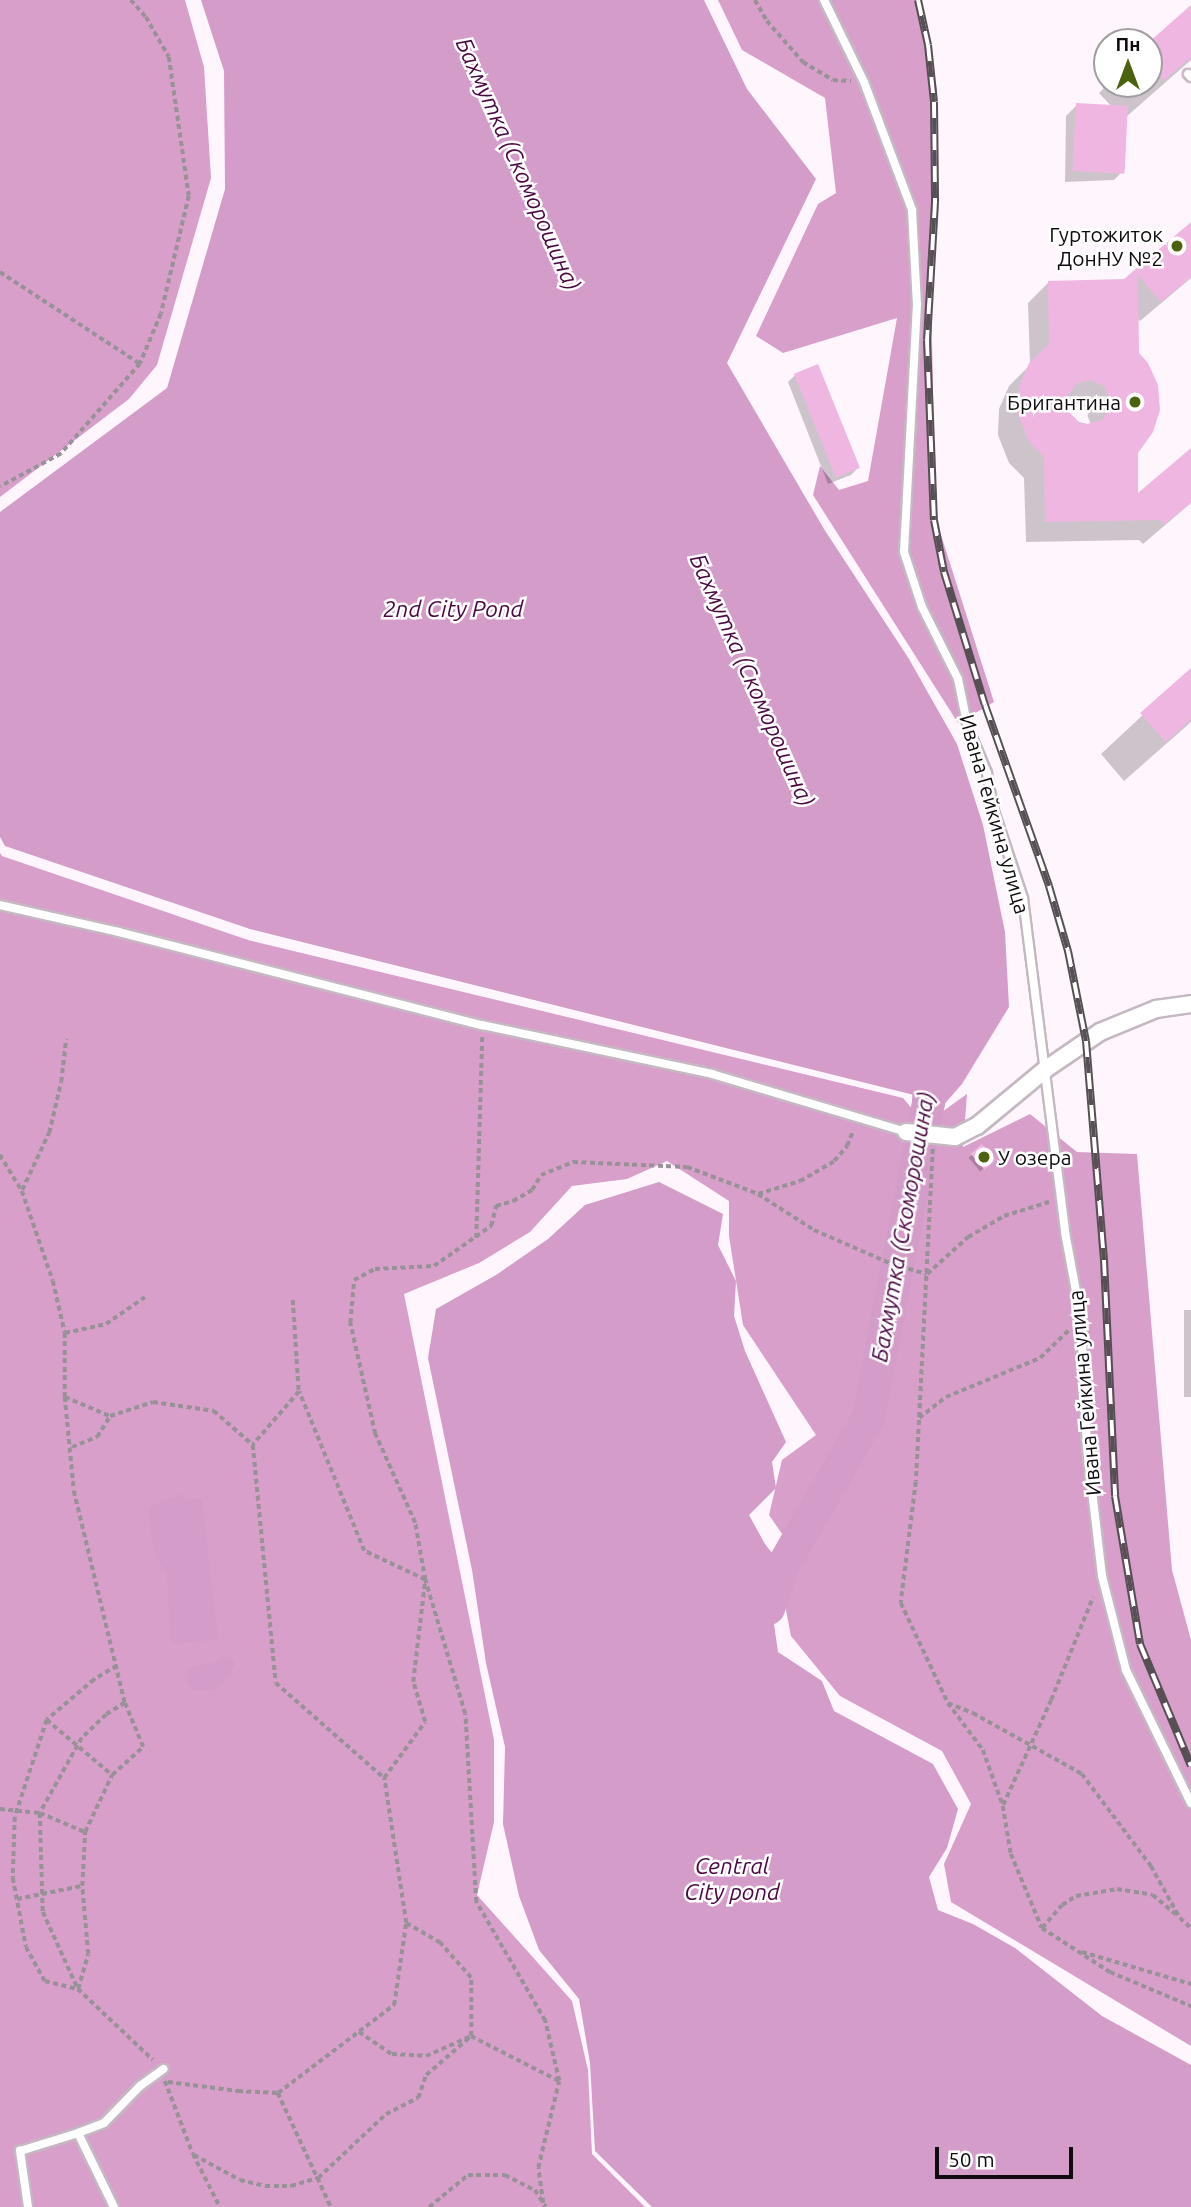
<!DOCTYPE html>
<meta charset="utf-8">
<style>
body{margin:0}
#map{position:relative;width:1191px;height:2207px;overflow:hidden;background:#fff6fd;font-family:Ubuntu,sans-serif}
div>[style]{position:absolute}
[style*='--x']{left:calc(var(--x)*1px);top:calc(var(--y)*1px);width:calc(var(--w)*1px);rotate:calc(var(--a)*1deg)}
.forest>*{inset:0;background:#d79fca}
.water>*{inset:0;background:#d49cc8}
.shadow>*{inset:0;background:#0003;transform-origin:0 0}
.river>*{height:33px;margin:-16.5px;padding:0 16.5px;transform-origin:16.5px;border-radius:16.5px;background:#d49cc8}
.building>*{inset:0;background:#f0b6e2;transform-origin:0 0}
.path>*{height:3.5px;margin-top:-1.75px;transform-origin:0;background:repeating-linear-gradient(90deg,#989197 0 5px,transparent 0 8.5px)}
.roads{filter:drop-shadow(2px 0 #c5b8c2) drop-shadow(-2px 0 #c5b8c2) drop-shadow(0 2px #c5b8c2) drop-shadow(0 -2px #c5b8c2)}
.lane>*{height:8px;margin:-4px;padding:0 4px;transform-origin:4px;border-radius:4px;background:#fff}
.street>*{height:16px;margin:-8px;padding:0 8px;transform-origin:8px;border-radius:8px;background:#fff}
.rail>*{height:8px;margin-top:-4px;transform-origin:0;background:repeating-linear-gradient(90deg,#fff 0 16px,#564f54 0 32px);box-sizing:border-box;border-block:2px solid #564f54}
.dots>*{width:19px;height:19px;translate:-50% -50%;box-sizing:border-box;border:4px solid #fff;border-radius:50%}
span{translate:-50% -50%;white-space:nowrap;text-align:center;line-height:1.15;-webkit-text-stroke:5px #fff;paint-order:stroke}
.poi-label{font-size:21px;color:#100b0f}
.right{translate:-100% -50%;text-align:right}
.left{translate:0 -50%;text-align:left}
.street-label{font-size:21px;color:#100b0f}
.water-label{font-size:23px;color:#4b0742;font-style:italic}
.north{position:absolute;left:1093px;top:28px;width:70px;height:70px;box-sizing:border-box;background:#fff;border:2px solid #9f9d9f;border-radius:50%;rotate:0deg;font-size:19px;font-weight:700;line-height:28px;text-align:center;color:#100b0f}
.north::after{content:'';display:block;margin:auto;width:24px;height:32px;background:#4b620f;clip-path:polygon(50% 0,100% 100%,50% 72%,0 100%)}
.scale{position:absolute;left:935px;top:2147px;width:138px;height:32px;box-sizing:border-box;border:4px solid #100b0f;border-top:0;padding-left:9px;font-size:21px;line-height:24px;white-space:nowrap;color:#100b0f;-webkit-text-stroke:5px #fff;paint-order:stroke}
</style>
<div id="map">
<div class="forest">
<i style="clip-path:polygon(0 0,185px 0,204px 67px,211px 178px,157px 365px,129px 399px,0 497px)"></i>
<i style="clip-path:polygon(718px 0,919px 0,937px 90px,931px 274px,935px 516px,994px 702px,958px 723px,813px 495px,820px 466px,839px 490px,868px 481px,897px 318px,783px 353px,756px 336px,818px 204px,836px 193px,825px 98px,742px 50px)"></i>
<i style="clip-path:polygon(0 853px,2px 856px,248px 940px,903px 1098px,925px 1124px,967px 1094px,963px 1147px,1030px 1114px,1077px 1152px,1137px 1154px,1172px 1570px,1191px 1640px,1191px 2046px,951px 1902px,944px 1864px,971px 1804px,942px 1751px,840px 1696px,791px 1636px,785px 1605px,798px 1557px,769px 1515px,782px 1460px,816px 1435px,743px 1325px,729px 1236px,729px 1201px,667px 1161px,627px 1179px,572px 1186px,530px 1232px,479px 1263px,404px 1294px,494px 1740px,494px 1822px,477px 1895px,572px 2001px,588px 2070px,592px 2154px,645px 2207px,0 2207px)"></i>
</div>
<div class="water">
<i style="clip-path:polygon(201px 0,704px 0,747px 89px,816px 179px,727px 363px,824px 529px,909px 659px,957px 744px,983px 825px,1005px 932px,1009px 1007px,962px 1084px,932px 1118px,922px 1119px,914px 1095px,250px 929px,5px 846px,0 837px,0 512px,167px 388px,225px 189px,224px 71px)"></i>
<i style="clip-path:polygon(659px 1182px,723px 1214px,718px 1245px,736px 1281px,734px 1316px,745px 1351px,786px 1442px,772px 1462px,776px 1488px,749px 1515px,765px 1544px,787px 1572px,772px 1610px,778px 1652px,822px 1681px,834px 1711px,933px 1764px,958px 1809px,947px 1848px,929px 1877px,938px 1910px,973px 1924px,1015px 1948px,1102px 2016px,1191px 2065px,1191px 2207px,652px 2207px,595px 2151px,590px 2063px,579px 1999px,539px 1950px,519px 1896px,503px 1824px,505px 1747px,486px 1663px,472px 1570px,428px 1358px,436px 1309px,496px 1275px,548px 1239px,585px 1205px)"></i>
<i style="clip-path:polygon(184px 1494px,185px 1500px,202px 1498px,218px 1639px,175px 1644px,170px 1637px,167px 1572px,159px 1563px,153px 1546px,149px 1511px,152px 1505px)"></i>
<i style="clip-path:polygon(222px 1656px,232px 1658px,235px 1664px,230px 1675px,221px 1686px,208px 1691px,194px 1691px,188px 1683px,187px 1668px,216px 1662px)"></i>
</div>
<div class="shadow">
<i style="clip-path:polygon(1191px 7px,1191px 60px,1126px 117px,1125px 169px,1114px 180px,1065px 182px,1066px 116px,1077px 105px,1112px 107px,1099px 93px,1108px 84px,1149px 84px,1149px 44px)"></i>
<i style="clip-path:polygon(evenodd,1191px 224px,1191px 278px,1140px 321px,1137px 318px,1136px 497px,1191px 450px,1191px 503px,1143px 544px,1139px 540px,1026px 542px,1024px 478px,1009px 463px,998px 435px,999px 409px,1009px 386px,1030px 365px,1028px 303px,1049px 282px,1125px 280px,1191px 224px,1066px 400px,1084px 406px,1091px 425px,1072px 420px,1065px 405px,1066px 400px)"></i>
<i style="clip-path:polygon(795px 375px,858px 468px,851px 475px,828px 484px,788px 382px)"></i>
<i style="clip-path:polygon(1191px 670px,1191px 722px,1124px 781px,1101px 754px)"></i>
<i style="left:982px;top:1146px;width:18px;height:18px;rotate:49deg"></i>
<i style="left:1191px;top:1310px;width:87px;height:7px;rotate:90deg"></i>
</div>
<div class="river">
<i style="--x:768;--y:1608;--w:44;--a:-71.6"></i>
<i style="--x:782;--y:1566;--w:172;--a:-60"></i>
<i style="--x:868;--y:1417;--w:322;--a:-79.2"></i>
<i style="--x:928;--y:1101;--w:27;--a:-86"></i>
</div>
<div class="building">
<i style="clip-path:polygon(1191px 5px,1191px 57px,1164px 80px,1149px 63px,1149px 42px)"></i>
<i style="left:1076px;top:103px;width:52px;height:68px;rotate:3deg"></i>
<i style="clip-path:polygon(evenodd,1191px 222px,1191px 277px,1161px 302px,1138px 275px,1139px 353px,1148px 363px,1158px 385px,1160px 410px,1153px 432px,1138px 453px,1138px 493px,1191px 448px,1191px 502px,1164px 525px,1160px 520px,1045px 522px,1044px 457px,1029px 442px,1018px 414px,1019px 387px,1029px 363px,1049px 344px,1048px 281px,1124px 279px,1191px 222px,1090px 380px,1104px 386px,1111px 400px,1110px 408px,1102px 420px,1087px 424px,1080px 423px,1069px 412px,1067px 397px,1076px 384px,1090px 380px)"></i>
<i style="left:818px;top:364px;width:112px;height:26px;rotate:68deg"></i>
<i style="clip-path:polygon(1191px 668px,1191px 719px,1166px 742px,1140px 713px)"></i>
<i style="left:982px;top:1144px;width:21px;height:15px;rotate:49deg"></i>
</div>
<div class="path">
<i style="--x:131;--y:0;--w:23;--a:49"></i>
<i style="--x:146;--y:17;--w:46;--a:60.1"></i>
<i style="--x:169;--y:57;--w:140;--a:81.8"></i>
<i style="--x:189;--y:196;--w:121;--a:103.3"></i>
<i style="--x:161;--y:314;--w:54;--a:112.8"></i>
<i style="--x:755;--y:0;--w:24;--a:60"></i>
<i style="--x:767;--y:21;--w:55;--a:48.7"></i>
<i style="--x:803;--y:62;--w:35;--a:31"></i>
<i style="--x:833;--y:80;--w:18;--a:3"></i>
<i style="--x:0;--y:272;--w:168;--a:33.3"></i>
<i style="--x:140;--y:364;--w:120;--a:131.3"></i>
<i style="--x:61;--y:454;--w:69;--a:151.6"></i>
<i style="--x:933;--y:1149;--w:333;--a:92.9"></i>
<i style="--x:916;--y:1482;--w:122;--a:97.1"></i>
<i style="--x:901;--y:1603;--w:110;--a:64.8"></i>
<i style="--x:948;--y:1703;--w:59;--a:53.3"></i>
<i style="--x:983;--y:1750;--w:59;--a:70.3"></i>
<i style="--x:1003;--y:1806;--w:49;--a:80.5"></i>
<i style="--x:1011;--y:1854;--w:80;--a:67.3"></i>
<i style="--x:1042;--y:1928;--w:81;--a:32.9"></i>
<i style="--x:1110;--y:1972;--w:88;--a:22.8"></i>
<i style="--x:0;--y:1155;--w:42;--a:58.6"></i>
<i style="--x:22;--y:1191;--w:95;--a:71"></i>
<i style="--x:53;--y:1281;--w:53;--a:77"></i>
<i style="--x:65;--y:1333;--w:64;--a:90"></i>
<i style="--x:65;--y:1397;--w:94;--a:84.5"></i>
<i style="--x:74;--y:1491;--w:218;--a:76.5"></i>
<i style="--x:125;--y:1703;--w:22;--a:148"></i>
<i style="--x:106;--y:1715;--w:33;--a:136"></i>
<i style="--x:82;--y:1738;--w:86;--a:119.2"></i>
<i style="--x:40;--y:1813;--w:99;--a:88.3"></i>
<i style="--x:43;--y:1912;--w:85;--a:65.6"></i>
<i style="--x:78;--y:1989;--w:103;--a:43.4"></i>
<i style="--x:22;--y:1190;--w:63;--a:-64.7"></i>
<i style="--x:49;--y:1133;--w:52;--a:-76.8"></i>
<i style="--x:61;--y:1082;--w:43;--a:-83.4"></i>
<i style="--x:758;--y:1194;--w:44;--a:-17.2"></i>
<i style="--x:800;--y:1181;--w:39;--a:-30"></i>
<i style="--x:834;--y:1161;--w:20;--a:-49"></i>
<i style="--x:847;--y:1146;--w:17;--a:-69"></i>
<i style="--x:476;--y:1238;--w:201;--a:-88.3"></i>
<i style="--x:293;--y:1300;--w:92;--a:86.3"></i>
<i style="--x:65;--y:1333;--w:42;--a:-12.4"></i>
<i style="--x:106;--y:1324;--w:47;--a:-34.7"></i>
<i style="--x:65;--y:1397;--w:49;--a:22.9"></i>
<i style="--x:919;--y:1418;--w:34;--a:-38"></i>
<i style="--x:946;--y:1397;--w:102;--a:-22.5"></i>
<i style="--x:1040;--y:1358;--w:42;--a:-44"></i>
<i style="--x:72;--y:1447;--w:27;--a:-22"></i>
<i style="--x:97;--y:1437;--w:25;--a:-58"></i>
<i style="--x:110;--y:1416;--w:45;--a:-18"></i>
<i style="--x:153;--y:1402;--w:62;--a:8.4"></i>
<i style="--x:214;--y:1411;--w:52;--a:41.1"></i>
<i style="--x:253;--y:1445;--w:239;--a:84.5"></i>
<i style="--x:276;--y:1683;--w:144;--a:41.3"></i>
<i style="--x:117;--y:1666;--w:27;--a:149"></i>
<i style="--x:94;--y:1680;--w:62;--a:139.6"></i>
<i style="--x:47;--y:1720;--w:102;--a:108.3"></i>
<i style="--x:15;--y:1817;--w:61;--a:91.9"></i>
<i style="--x:13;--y:1878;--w:70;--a:79.3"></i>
<i style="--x:26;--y:1947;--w:39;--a:61"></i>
<i style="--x:45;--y:1981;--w:34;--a:14"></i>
<i style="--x:78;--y:1989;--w:36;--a:-74"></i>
<i style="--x:88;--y:1954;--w:68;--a:-95"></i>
<i style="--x:82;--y:1886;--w:54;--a:-86.8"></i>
<i style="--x:85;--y:1832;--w:63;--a:-64.7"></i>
<i style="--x:112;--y:1775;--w:42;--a:-42.1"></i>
<i style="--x:143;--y:1747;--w:47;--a:-112.7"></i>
<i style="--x:948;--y:1703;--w:27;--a:22"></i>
<i style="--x:973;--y:1713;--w:125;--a:29.2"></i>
<i style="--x:1082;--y:1774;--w:115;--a:53.1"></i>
<i style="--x:1151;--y:1866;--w:60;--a:60.9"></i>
<i style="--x:1180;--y:1918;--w:15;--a:42"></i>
<i style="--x:47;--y:1720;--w:85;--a:40.2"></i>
<i style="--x:1003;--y:1805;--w:115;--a:-65.4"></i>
<i style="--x:1051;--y:1700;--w:111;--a:-67.8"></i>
<i style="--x:0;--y:1809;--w:40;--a:5.7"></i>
<i style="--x:40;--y:1813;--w:49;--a:22.9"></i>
<i style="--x:17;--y:1899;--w:66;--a:-11.3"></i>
<i style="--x:1042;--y:1928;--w:30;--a:-49"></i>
<i style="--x:1062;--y:1905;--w:17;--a:-33"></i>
<i style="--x:1076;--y:1896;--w:42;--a:-9.7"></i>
<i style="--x:1117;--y:1889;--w:36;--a:9"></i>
<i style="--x:1153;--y:1895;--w:31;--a:40"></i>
<i style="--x:1082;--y:1952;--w:114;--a:16.4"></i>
<i style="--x:359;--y:2032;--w:40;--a:34"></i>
<i style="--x:392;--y:2054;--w:34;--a:3"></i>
<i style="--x:426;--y:2056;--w:49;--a:-24"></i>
<i style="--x:471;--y:2036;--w:58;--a:-90"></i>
<i style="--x:471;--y:1978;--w:47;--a:-131.5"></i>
<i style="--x:440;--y:1943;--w:39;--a:-150"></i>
<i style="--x:165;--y:2081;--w:78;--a:69"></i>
<i style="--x:193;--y:2154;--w:59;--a:63"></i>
<i style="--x:168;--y:2082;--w:71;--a:7.3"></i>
<i style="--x:238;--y:2091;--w:40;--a:2.9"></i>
<i style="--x:278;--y:2093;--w:146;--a:-37.2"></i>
<i style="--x:394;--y:2005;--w:83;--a:-81.7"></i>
<i style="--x:406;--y:1923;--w:147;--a:-98.6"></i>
<i style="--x:384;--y:1778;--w:69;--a:-53.8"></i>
<i style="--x:425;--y:1722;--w:42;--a:-106.7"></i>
<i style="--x:413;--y:1682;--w:103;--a:-83.3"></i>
<i style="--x:425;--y:1580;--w:68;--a:-154.6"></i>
<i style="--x:364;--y:1551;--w:172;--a:-112.2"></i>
<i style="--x:299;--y:1392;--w:70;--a:131"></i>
<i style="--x:278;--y:2093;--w:126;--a:65.1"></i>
<i style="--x:194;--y:2155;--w:52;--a:28.5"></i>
<i style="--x:240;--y:2180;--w:26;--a:13"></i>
<i style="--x:265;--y:2186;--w:26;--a:0"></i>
<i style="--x:291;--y:2186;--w:28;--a:-17"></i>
<i style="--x:318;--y:2178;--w:93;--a:-43.3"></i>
<i style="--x:386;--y:2114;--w:36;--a:-27"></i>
<i style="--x:418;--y:2098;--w:24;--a:-71"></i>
<i style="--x:426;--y:2075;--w:60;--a:-40.9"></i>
<i style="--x:471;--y:2036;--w:99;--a:27.1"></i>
<i style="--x:543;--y:2203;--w:35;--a:-98"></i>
<i style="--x:538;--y:2168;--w:89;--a:-76.4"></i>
<i style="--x:559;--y:2081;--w:62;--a:-103.1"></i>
<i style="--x:545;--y:2021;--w:138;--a:-120.1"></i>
<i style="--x:476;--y:1902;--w:188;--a:-93.3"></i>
<i style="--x:465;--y:1714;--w:140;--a:-106.6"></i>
<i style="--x:425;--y:1580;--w:58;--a:-100"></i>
<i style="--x:415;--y:1523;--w:98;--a:-114.2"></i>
<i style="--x:375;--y:1434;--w:114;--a:-102.7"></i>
<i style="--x:350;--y:1323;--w:43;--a:-84.7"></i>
<i style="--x:354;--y:1280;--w:24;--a:-28"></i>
<i style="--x:375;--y:1269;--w:59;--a:-2.9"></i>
<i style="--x:434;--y:1266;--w:70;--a:-35.1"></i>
<i style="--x:491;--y:1226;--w:21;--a:-76"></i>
<i style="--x:496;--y:1206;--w:18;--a:-16"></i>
<i style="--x:513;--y:1201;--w:22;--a:-30"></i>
<i style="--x:532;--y:1190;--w:17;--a:-59"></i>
<i style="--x:541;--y:1175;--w:35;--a:-22"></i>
<i style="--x:573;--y:1162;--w:114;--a:2.5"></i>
<i style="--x:687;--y:1167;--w:76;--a:20.8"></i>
<i style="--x:758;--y:1194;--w:67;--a:32.7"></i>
<i style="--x:814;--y:1230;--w:85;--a:23.6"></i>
<i style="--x:892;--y:1264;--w:36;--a:16"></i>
<i style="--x:927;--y:1274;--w:55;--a:-42.1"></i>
<i style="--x:968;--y:1237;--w:42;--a:-30.3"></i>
<i style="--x:1004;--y:1216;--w:47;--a:-17.3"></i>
<i style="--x:429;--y:2207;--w:50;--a:-39.4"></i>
<i style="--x:468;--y:2175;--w:37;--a:0"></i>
<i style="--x:505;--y:2175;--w:34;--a:27"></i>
<i style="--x:535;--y:2190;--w:20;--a:57"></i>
</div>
<div class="roads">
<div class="lane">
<i style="--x:824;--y:0;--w:91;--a:64"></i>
<i style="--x:864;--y:82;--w:137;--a:69.4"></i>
<i style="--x:912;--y:210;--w:94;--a:87"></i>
<i style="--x:917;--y:304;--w:248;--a:93"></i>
<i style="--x:904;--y:552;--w:58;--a:71.9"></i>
<i style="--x:922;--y:607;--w:80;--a:63.4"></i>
<i style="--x:958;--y:679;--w:50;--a:78.5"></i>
<i style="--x:968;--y:728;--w:49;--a:67.1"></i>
<i style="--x:987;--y:773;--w:39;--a:80"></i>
<i style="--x:994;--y:811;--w:92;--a:71.6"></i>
<i style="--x:1023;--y:898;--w:337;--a:82.8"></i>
<i style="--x:1065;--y:1232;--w:87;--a:79.5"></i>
<i style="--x:1081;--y:1318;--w:130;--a:87.4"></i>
<i style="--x:1087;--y:1448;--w:129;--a:83.3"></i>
<i style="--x:1102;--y:1576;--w:97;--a:75.7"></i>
<i style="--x:1126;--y:1670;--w:148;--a:64"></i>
<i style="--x:1188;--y:74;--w:4;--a:45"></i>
<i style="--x:0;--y:905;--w:122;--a:12.8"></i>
<i style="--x:119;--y:932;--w:375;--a:14.4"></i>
<i style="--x:482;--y:1025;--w:235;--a:12"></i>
<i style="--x:712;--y:1074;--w:202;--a:16.6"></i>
<i style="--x:78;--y:2133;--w:28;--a:-21"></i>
<i style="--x:104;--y:2123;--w:52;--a:-45.8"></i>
<i style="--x:140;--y:2086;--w:29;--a:-36"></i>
<i style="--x:28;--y:2207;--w:57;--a:-98.1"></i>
<i style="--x:20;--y:2151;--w:61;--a:-17.2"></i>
<i style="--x:78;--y:2133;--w:82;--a:64.1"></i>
</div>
<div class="street">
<i style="--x:906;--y:1132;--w:49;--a:5.8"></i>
<i style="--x:955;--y:1137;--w:25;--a:-27"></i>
<i style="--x:977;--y:1126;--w:89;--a:-39.6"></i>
<i style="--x:1046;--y:1069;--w:65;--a:-34.4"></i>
<i style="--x:1100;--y:1032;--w:61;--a:-22.3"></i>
<i style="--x:1156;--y:1009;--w:35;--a:-8"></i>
</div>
</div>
<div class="rail">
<i style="--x:918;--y:0;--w:46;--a:77.5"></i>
<i style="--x:928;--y:45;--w:57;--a:84"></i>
<i style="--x:934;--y:102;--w:100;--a:89.4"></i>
<i style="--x:935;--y:202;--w:138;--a:93.3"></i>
<i style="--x:927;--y:340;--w:180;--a:87.8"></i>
<i style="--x:934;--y:520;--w:53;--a:79.1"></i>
<i style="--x:944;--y:572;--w:139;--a:72.9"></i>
<i style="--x:985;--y:705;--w:192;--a:70.5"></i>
<i style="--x:1049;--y:886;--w:68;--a:73.7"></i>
<i style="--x:1068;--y:951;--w:92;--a:78.7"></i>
<i style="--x:1086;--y:1041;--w:220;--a:85.3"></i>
<i style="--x:1104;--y:1260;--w:236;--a:87.3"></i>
<i style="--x:1115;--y:1496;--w:150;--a:80.4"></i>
<i style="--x:1140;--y:1644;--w:132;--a:67.3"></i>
</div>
<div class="dots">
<i style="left:1177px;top:246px;background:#4b620f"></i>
<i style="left:1135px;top:402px;background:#4b620f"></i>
<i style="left:984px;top:1157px;background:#4b620f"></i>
</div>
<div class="poi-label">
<span class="right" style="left:1163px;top:246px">Гуртожиток<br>ДонНУ №2</span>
<span class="right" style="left:1121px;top:402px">Бригантина</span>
<span class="left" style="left:998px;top:1157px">У озера</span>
</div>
<div class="street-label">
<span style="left:995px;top:814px;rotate:74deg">Ивана Гейкина улица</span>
<span style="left:1084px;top:1393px;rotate:-95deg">Ивана Гейкина улица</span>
</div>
<div class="water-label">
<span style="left:518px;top:164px;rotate:66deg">Бахмутка (Скоморошина)</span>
<span style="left:453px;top:609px">2nd City Pond</span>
<span style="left:752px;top:680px;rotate:66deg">Бахмутка (Скоморошина)</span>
<span style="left:903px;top:1227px;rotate:-80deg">Бахмутка (Скоморошина)</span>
<span style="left:732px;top:1879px">Central<br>City pond</span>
</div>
<div class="north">Пн</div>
<div class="scale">50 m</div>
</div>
